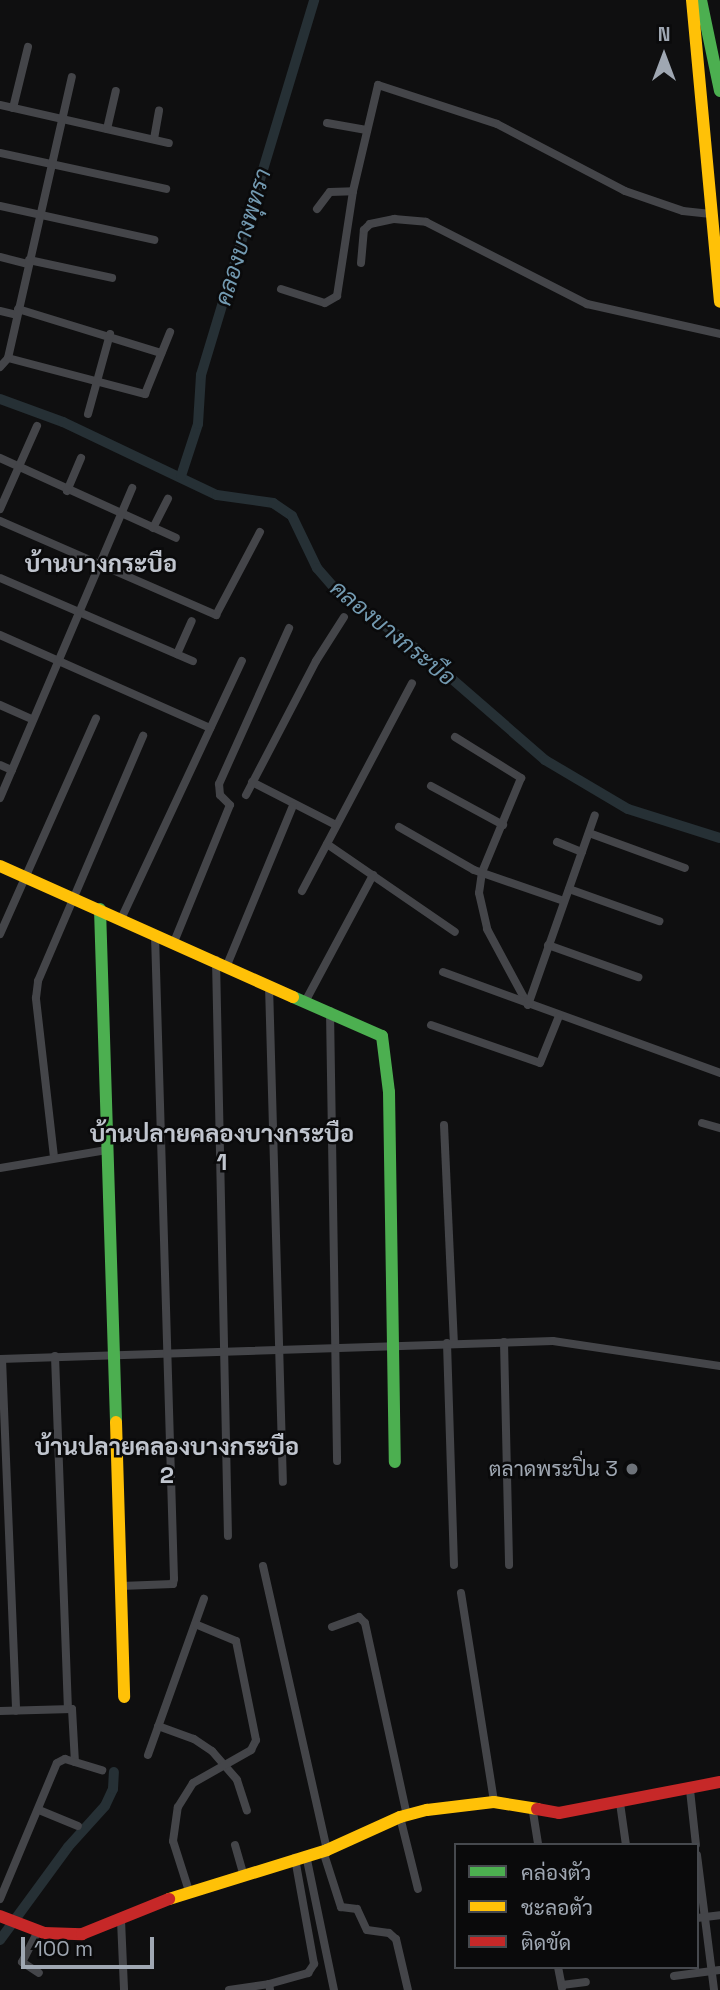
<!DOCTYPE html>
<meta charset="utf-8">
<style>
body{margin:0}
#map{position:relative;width:720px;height:1990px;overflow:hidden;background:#0f0f10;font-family:"Space Grotesk",Sarabun,sans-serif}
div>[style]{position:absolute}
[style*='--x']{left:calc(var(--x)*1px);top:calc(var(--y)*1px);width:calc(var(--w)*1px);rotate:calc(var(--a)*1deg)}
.canal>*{height:10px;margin:-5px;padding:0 5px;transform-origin:5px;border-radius:5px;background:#263035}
.street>*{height:8px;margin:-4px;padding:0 4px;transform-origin:4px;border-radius:4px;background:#444549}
.fast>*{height:12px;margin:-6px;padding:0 6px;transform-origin:6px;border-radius:6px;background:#4caf50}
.slow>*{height:12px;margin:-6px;padding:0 6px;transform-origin:6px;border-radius:6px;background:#ffc107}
.jam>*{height:12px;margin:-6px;padding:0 6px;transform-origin:6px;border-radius:6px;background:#c62828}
.dots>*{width:19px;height:19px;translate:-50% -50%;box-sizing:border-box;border:4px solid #0a0a0b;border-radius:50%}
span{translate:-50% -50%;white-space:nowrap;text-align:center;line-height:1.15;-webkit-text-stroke:5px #0a0a0b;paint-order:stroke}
.poi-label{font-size:21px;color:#9fa7b2}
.right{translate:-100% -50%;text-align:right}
.water-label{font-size:23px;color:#739ab1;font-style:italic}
.quarter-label{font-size:24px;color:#c0c5ce;font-weight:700}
.legend{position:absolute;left:454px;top:1843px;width:245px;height:126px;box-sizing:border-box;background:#0a0a0b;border:2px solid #46494e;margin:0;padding:9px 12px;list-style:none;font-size:21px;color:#9fa7b2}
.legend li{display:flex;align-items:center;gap:14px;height:35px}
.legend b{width:35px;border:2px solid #46494e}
.north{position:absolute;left:629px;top:21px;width:70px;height:70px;-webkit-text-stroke:5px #0a0a0b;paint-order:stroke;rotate:0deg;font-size:19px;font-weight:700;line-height:28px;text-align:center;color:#9fa7b2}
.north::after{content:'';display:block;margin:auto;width:24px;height:32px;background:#9fa7b2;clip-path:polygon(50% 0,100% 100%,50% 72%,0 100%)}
.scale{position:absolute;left:21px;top:1937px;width:133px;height:32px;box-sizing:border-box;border:4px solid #9fa7b2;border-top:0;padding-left:9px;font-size:21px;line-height:24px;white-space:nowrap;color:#9fa7b2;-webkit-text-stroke:5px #0a0a0b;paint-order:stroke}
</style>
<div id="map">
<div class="canal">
<i style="--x:0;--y:399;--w:67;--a:20.1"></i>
<i style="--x:63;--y:422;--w:170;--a:25.4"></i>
<i style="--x:217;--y:495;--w:57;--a:8.1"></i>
<i style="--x:273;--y:503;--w:23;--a:34"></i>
<i style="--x:292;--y:516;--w:58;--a:64.3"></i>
<i style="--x:317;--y:568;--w:29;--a:49"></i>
<i style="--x:336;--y:590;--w:107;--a:36.2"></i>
<i style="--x:422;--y:653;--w:163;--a:41"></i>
<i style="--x:545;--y:760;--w:96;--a:30.6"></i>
<i style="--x:628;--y:809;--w:96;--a:17.5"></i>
<i style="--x:181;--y:476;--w:55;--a:-71.9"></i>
<i style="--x:198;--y:424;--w:49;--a:-86.5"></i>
<i style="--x:201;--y:375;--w:392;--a:-73.2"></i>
<i style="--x:0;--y:1940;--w:115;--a:-53.8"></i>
<i style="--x:68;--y:1847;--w:55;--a:-47.9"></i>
<i style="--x:105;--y:1806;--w:19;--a:-65"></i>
<i style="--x:113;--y:1789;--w:17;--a:-87"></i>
</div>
<div class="street">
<i style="--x:0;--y:105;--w:173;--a:12.7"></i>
<i style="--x:13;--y:108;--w:63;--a:-76.2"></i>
<i style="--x:327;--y:123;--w:40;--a:10"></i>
<i style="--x:107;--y:129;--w:39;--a:-77"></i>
<i style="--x:154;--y:139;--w:29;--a:-80"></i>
<i style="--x:0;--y:153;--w:170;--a:12.2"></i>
<i style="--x:0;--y:206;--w:158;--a:12.4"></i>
<i style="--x:317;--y:209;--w:21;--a:-53"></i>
<i style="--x:330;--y:192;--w:23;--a:-2"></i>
<i style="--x:0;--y:257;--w:29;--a:14"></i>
<i style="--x:29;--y:260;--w:85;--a:12.2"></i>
<i style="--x:361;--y:263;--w:33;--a:-85"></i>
<i style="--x:364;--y:230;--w:8;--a:-45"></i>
<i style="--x:370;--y:224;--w:25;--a:-12"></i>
<i style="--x:394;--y:219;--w:32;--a:5"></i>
<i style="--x:426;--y:222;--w:181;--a:27"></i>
<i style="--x:587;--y:304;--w:136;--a:12.7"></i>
<i style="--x:281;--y:289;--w:46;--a:17.7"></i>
<i style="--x:325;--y:303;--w:14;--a:-30"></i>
<i style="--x:337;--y:296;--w:106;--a:-81.3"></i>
<i style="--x:353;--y:191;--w:109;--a:-76.7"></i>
<i style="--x:378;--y:85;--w:125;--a:18.1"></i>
<i style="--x:497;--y:124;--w:144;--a:27.6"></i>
<i style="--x:625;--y:191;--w:61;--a:19"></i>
<i style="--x:683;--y:211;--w:28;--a:6"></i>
<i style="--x:18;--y:309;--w:150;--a:17.1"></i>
<i style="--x:0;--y:311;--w:17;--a:13"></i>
<i style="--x:8;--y:358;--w:142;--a:14.7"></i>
<i style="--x:145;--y:394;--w:67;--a:-68"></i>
<i style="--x:0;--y:367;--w:12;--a:-48"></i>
<i style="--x:8;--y:358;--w:288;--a:-77.2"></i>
<i style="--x:88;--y:414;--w:83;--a:-74.6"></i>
<i style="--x:0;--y:458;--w:193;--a:24.4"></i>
<i style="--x:67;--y:491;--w:36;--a:-67"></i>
<i style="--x:0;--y:509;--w:91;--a:-66"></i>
<i style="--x:0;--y:521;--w:236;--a:23.5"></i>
<i style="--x:216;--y:615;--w:94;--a:-62.1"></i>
<i style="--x:153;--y:528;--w:33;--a:-63"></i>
<i style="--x:0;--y:578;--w:210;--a:23.3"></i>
<i style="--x:0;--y:635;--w:230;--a:23.9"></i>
<i style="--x:177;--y:654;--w:36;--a:-66"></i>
<i style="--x:0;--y:705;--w:36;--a:24"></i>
<i style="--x:455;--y:737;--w:78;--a:31.8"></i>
<i style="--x:521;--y:778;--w:102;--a:112.5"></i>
<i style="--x:482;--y:872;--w:21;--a:98"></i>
<i style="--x:479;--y:893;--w:37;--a:77"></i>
<i style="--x:487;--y:929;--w:86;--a:61.7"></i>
<i style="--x:0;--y:765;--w:13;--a:23"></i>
<i style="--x:252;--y:782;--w:94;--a:27.1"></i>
<i style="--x:431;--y:786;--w:82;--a:28.4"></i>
<i style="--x:246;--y:795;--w:151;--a:-62.4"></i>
<i style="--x:316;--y:661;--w:52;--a:-57.5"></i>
<i style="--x:0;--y:798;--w:337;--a:-66.9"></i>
<i style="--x:399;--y:827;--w:86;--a:29.8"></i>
<i style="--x:474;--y:870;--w:95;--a:19"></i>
<i style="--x:589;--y:833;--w:102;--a:20"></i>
<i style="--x:557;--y:842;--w:27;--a:22"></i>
<i style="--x:327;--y:844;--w:155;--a:34.5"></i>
<i style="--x:569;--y:889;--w:96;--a:19.6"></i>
<i style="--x:302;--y:891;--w:235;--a:-62.1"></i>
<i style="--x:121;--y:919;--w:285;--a:-64.9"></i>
<i style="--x:0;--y:934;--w:236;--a:-66"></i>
<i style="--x:174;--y:942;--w:148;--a:-67.8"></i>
<i style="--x:230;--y:805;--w:14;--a:-135"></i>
<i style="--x:220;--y:795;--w:11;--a:-95"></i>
<i style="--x:219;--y:784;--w:171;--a:-65.8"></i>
<i style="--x:548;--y:945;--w:96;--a:19.6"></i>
<i style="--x:216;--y:960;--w:576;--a:88.81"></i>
<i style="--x:227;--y:965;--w:172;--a:-67.5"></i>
<i style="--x:443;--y:972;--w:295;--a:20"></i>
<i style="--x:269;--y:985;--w:497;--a:88.4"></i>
<i style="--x:306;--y:1000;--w:142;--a:-61.8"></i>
<i style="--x:528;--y:1005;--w:201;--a:-70.6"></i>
<i style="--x:330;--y:1011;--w:450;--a:89.1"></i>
<i style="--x:431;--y:1025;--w:115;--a:19.2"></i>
<i style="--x:540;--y:1063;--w:51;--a:-68"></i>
<i style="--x:702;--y:1123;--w:19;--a:16"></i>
<i style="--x:444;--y:1125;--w:218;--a:87.4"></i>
<i style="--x:54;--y:1157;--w:160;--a:-96.5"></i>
<i style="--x:36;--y:998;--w:17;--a:-83"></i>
<i style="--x:38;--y:981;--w:267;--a:-66.8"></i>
<i style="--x:0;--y:1168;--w:108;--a:-9.6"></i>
<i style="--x:504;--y:1342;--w:223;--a:88.7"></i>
<i style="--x:447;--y:1343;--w:222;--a:88.2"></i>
<i style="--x:55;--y:1356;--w:352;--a:87.9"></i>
<i style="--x:0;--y:1359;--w:553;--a:-1.86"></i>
<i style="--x:553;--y:1341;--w:169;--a:8.5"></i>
<i style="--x:2;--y:1359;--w:352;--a:87.7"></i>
<i style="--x:263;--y:1566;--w:291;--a:77.3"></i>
<i style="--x:121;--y:1586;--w:52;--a:-2.2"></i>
<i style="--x:173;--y:1584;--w:5;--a:-79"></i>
<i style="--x:174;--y:1579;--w:645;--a:-91.69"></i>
<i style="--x:461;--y:1593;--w:212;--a:81"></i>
<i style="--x:332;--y:1627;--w:29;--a:-20"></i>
<i style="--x:359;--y:1617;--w:8;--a:45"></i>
<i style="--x:365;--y:1623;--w:197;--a:77.7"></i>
<i style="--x:0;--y:1711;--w:72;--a:-1.6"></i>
<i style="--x:72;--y:1709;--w:53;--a:86.8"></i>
<i style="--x:158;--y:1726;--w:38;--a:20"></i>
<i style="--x:194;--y:1739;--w:22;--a:34"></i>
<i style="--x:212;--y:1751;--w:38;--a:49"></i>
<i style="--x:237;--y:1780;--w:32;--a:72"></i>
<i style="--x:148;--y:1755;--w:166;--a:-70.3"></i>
<i style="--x:690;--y:1790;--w:55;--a:83.8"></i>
<i style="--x:620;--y:1803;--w:42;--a:81.9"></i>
<i style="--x:39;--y:1810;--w:42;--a:22.3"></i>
<i style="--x:533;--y:1812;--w:33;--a:81"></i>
<i style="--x:400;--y:1817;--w:74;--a:76"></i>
<i style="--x:235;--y:1845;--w:29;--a:74"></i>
<i style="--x:323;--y:1851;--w:59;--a:72.2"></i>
<i style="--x:341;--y:1907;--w:16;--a:7"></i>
<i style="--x:357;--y:1909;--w:23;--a:65"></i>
<i style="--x:367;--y:1930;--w:22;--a:8"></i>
<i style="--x:389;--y:1933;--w:9;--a:41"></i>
<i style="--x:396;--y:1939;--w:52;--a:76.8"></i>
<i style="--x:306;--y:1855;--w:138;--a:78.3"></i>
<i style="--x:697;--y:1855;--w:136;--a:82.8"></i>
<i style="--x:189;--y:1891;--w:52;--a:-107.7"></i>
<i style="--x:173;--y:1841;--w:34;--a:-82"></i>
<i style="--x:178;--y:1807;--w:28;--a:-58"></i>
<i style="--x:193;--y:1783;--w:67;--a:-29.6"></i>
<i style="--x:251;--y:1750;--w:11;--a:-63"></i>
<i style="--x:256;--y:1740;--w:101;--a:-101.4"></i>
<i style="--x:236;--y:1641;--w:44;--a:-157.5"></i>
<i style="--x:0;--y:1899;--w:147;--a:-67.3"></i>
<i style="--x:57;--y:1763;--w:9;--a:-27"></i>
<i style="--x:65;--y:1759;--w:39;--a:17"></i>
<i style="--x:697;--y:1918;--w:23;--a:-7"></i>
<i style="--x:121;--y:1920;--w:70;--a:87.5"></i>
<i style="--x:38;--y:1931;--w:35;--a:117"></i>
<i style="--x:22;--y:1962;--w:20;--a:33"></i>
<i style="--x:558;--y:1967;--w:21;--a:79"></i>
<i style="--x:674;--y:1976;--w:46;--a:-7.4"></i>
<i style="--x:562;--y:1985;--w:24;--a:-7"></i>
<i style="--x:229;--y:1990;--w:40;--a:-8.5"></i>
<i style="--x:270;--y:1990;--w:6;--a:-99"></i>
<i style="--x:269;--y:1984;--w:41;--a:-15.8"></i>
<i style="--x:308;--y:1973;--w:11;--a:-56"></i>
<i style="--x:314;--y:1964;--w:108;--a:-100.2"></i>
</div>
<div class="fast">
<i style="--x:701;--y:0;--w:93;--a:78.2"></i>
<i style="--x:100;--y:909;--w:513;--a:88.21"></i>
<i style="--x:293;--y:997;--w:97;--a:23.7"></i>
<i style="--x:382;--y:1036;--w:56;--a:82.9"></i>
<i style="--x:389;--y:1092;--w:370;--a:89.1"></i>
</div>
<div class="slow">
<i style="--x:692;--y:0;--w:303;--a:84.7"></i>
<i style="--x:0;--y:866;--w:321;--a:24.1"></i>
<i style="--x:116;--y:1422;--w:275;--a:88.3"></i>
<i style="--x:169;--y:1899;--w:165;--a:-17.2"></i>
<i style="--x:327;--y:1850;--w:80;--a:-24.3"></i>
<i style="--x:400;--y:1817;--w:28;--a:-15"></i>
<i style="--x:427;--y:1810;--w:67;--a:-6.8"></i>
<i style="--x:494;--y:1802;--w:44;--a:9.2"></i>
</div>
<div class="jam">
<i style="--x:537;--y:1809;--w:22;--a:10"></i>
<i style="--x:559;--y:1813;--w:164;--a:-10.9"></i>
<i style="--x:0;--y:1916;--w:47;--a:21.1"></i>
<i style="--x:44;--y:1933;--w:38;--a:2"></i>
<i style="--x:82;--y:1934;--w:94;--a:-21.9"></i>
</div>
<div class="dots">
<i style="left:632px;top:1469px;background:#6d7279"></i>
</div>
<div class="poi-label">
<span class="right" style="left:618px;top:1469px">ตลาดพระปิ่น 3</span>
</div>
<div class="water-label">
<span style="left:243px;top:237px;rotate:-73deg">คลองบางพุทรา</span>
<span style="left:393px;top:633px;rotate:39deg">คลองบางกระบือ</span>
</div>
<div class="quarter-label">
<span style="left:101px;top:564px">บ้านบางกระบือ</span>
<span style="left:222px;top:1148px">บ้านปลายคลองบางกระบือ<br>1</span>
<span style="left:167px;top:1461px">บ้านปลายคลองบางกระบือ<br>2</span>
</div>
<ul class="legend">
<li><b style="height:9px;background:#4caf50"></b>คล่องตัว</li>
<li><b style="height:9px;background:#ffc107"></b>ชะลอตัว</li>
<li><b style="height:9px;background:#c62828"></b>ติดขัด</li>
</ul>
<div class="north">N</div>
<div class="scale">100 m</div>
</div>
